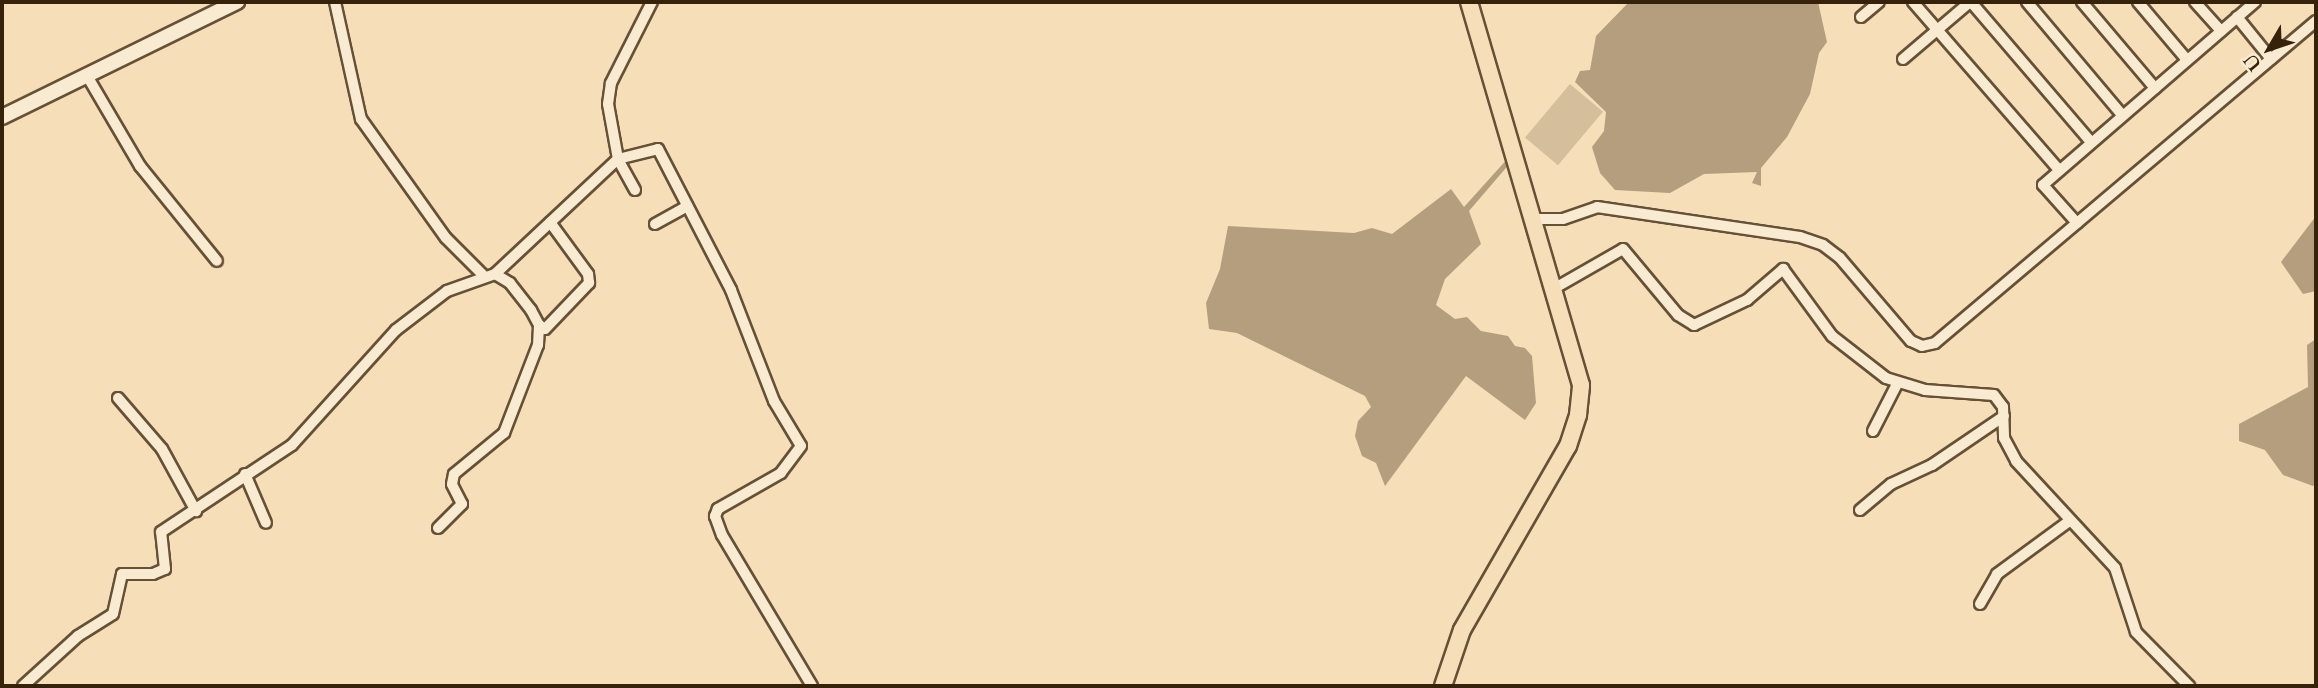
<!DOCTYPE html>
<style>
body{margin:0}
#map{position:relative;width:2318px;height:688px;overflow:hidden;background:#f6deb9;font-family:Cardo,serif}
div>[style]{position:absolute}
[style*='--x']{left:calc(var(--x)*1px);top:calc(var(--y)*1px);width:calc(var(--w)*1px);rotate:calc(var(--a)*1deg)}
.green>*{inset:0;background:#d5be9b;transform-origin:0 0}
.water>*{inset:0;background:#b59e7e}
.roads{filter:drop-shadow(2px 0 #665136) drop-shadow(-2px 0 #665136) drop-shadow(0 2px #665136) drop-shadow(0 -2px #665136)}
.street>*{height:10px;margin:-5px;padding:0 5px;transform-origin:5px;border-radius:5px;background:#f9ead2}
.secondary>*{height:14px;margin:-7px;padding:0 7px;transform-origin:7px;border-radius:7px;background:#f9ead2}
.primary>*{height:16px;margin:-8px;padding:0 8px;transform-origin:8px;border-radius:8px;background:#f6deb9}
span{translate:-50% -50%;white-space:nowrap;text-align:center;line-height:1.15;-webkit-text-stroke:5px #f9ead2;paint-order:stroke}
.frame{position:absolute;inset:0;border:4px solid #36220b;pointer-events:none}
.north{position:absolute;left:2234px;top:14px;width:70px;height:70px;-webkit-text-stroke:5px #f9ead2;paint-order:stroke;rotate:231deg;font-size:19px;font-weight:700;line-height:28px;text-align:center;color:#36220b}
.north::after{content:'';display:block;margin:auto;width:24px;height:32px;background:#36220b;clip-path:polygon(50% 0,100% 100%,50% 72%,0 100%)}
</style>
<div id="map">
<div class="green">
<i style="left:1570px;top:84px;width:43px;height:70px;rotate:40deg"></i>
</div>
<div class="water">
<i style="clip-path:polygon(1629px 2px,1818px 2px,1827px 42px,1819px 53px,1810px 94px,1787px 137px,1761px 168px,1761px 186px,1752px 183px,1757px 172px,1704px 174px,1670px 193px,1615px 190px,1600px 173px,1592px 147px,1604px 131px,1606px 112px,1575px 82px,1580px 71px,1590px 70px,1596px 36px)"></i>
<i style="clip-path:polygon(1509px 157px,1511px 162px,1469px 211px,1481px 244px,1445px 279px,1436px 305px,1455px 319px,1467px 317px,1481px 331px,1508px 336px,1515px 346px,1525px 348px,1532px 356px,1536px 403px,1525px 420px,1466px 376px,1385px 486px,1376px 463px,1362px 456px,1355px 436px,1358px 421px,1371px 407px,1365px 396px,1237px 333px,1209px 329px,1206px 303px,1220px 269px,1228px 226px,1354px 233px,1372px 228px,1392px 234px,1451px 189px,1464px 207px)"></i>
<i style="clip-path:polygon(2316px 216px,2316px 291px,2303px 294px,2281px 262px)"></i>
<i style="clip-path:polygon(2316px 339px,2316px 483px,2313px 486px,2283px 475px,2265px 450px,2239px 441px,2239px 424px,2308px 387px,2307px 345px)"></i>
</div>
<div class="roads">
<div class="street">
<i style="--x:335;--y:2;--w:120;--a:77.5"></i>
<i style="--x:361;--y:119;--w:146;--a:54.5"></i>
<i style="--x:446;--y:238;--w:52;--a:45"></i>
<i style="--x:1913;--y:2;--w:223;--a:49"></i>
<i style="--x:1971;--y:2;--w:184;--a:49.4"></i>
<i style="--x:2027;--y:2;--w:148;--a:49.9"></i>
<i style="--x:2082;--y:2;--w:113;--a:49.7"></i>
<i style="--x:2138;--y:2;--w:76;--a:49.8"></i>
<i style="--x:2195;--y:2;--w:39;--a:48"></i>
<i style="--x:1861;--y:17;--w:23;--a:-40"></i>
<i style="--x:2237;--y:17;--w:54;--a:51"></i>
<i style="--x:1903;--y:59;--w:88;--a:-40.4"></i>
<i style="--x:86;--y:74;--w:107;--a:59.6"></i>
<i style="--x:140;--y:166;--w:122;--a:51"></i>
<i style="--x:635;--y:190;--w:35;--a:-119"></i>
<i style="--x:618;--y:159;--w:41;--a:-14"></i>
<i style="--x:658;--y:149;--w:159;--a:62.6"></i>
<i style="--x:731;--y:290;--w:119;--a:68.8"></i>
<i style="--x:774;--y:401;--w:52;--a:59"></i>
<i style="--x:801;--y:446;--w:34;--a:127"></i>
<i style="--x:781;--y:473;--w:73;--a:150.3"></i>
<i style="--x:718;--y:509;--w:8;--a:113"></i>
<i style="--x:715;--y:516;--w:20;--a:70"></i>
<i style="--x:722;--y:535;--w:176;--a:59.2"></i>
<i style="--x:1534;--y:219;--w:29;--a:0"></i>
<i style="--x:1563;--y:219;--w:36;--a:-19"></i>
<i style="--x:1597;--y:207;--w:205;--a:8.4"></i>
<i style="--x:1800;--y:237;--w:24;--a:19"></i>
<i style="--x:1823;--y:245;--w:21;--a:37"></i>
<i style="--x:1840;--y:258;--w:109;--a:49.5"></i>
<i style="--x:1911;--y:341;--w:12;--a:24"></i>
<i style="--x:1922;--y:346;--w:13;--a:-13"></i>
<i style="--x:1935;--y:343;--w:499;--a:-40.2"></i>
<i style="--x:2077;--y:223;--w:51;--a:-131.8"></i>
<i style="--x:2043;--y:185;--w:280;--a:-40.8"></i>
<i style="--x:655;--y:224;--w:37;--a:-29"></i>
<i style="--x:1555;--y:288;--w:78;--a:-29.8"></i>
<i style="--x:1623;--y:249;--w:86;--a:50.2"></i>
<i style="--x:1678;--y:315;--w:19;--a:32"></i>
<i style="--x:1694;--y:325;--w:59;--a:-25.3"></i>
<i style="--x:1747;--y:300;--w:48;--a:-40.7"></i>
<i style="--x:1783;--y:269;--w:83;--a:53.8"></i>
<i style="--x:1832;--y:336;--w:68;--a:37.9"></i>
<i style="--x:1886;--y:378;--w:41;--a:17.1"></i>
<i style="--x:1925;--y:390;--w:69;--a:4.1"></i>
<i style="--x:1994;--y:395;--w:15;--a:53"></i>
<i style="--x:2003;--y:407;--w:31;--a:88"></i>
<i style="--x:2004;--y:438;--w:26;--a:62"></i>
<i style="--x:2016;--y:461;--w:146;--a:47.2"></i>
<i style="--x:2115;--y:568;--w:67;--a:71.8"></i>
<i style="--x:2136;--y:632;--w:76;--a:45.5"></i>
<i style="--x:539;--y:325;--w:7;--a:34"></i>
<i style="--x:545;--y:329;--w:64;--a:-46.3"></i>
<i style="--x:589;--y:283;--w:9;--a:-96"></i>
<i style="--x:588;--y:274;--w:64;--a:-126.2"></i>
<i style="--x:118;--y:398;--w:67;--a:49.2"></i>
<i style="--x:162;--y:449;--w:71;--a:61.3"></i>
<i style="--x:1873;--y:431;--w:53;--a:-62.9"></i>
<i style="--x:245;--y:474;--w:53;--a:66.8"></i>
<i style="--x:1860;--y:510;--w:40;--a:-40"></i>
<i style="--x:1891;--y:484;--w:45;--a:-24.9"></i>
<i style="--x:1932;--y:465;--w:87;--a:-34.2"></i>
<i style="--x:438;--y:528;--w:34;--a:-45"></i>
<i style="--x:462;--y:504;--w:22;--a:-117"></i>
<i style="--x:452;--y:484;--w:10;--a:-79"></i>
<i style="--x:454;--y:474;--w:65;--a:-39.4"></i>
<i style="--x:504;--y:433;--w:94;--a:-68.9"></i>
<i style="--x:538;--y:345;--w:20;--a:-87"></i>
<i style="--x:539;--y:325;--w:17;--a:-118"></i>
<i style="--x:531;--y:310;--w:34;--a:-128"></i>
<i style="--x:510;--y:283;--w:17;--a:-149"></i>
<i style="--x:1980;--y:604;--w:34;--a:-60"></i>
<i style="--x:1997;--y:574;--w:88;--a:-36.2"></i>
<i style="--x:23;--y:686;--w:74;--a:-42.3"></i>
<i style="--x:78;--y:636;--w:41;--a:-32.2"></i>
<i style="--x:113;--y:614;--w:41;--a:-77.3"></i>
<i style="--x:122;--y:574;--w:31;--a:0"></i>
<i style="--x:153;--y:574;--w:13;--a:-23"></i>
<i style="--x:165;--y:569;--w:37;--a:-96"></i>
<i style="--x:161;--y:532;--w:157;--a:-33.6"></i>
<i style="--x:292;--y:445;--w:155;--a:-47.9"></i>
<i style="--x:396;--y:330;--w:64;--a:-37.4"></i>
<i style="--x:447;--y:291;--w:51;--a:-19.5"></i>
<i style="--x:495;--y:274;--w:168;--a:-43.1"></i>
<i style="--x:618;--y:159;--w:56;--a:-100.3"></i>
<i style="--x:608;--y:104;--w:21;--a:-82"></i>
<i style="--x:611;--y:83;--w:91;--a:-63.2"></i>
</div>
<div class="secondary">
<i style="--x:2;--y:117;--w:262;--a:-26.1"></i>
</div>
<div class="primary">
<i style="--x:1443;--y:686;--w:59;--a:-71.3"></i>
<i style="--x:1462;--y:630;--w:212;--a:-60.1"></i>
<i style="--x:1568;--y:446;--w:33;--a:-72"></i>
<i style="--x:1578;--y:415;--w:30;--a:-84"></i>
<i style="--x:1581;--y:385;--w:399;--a:-106.3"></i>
</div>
</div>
<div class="frame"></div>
<div class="north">U</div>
</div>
